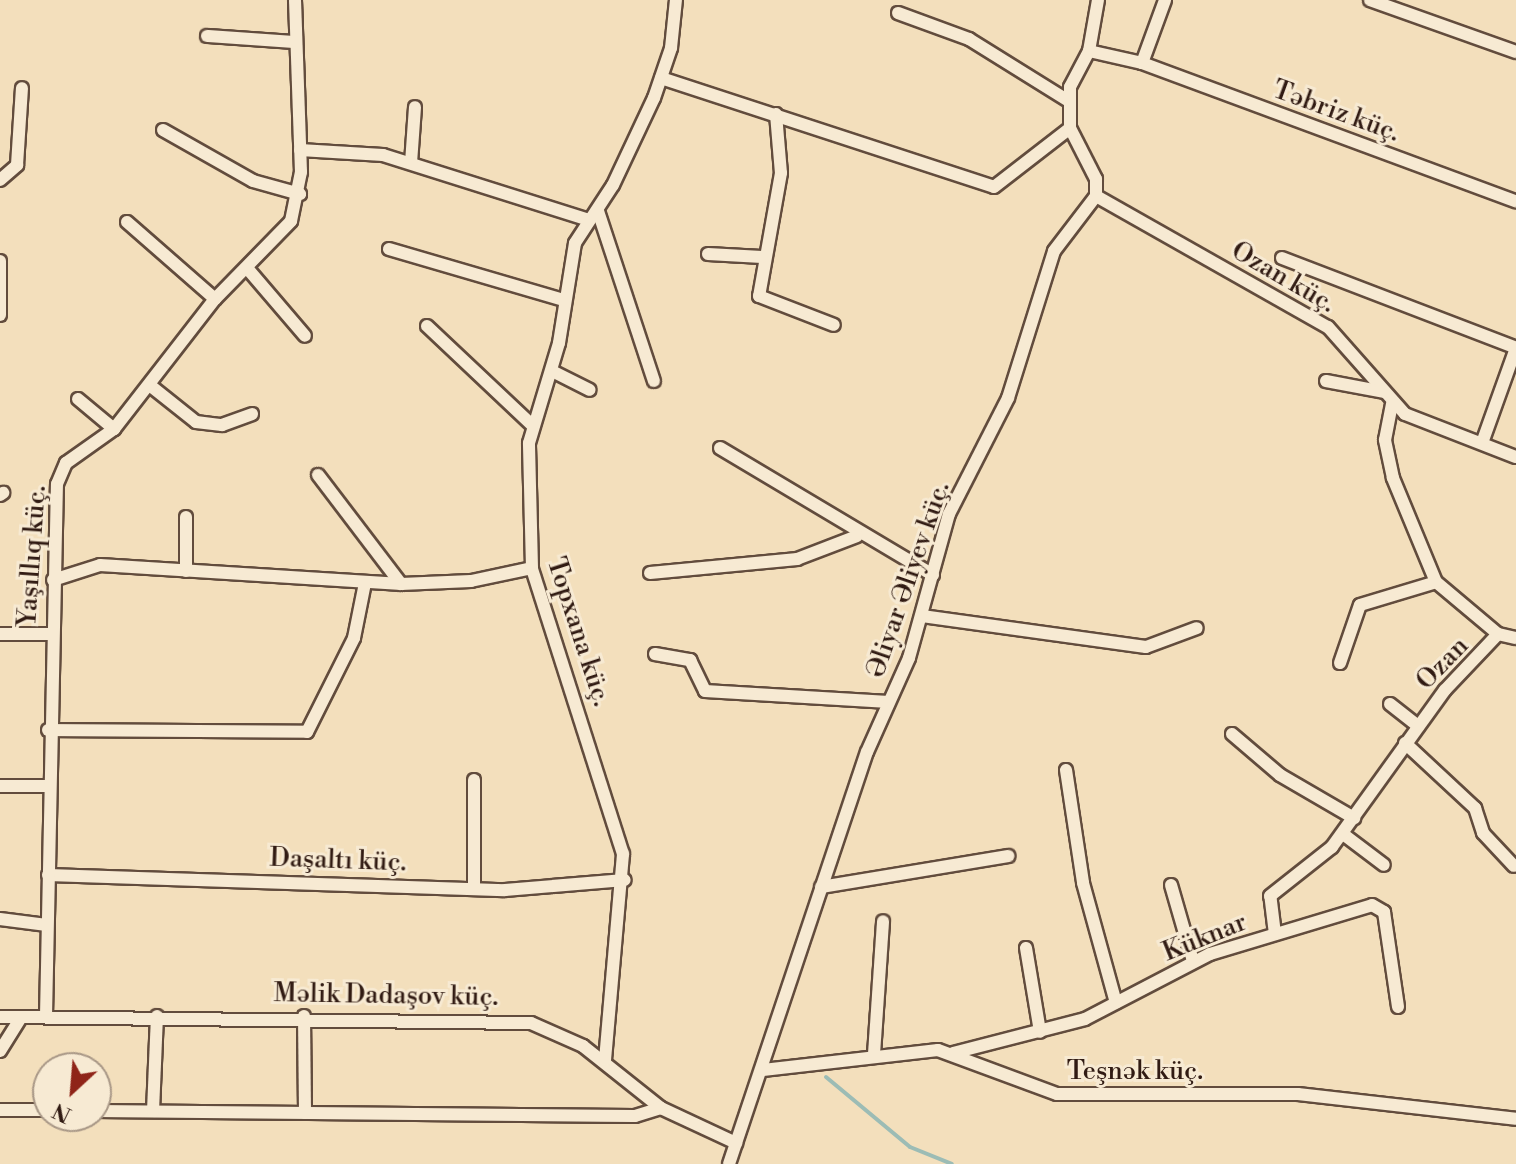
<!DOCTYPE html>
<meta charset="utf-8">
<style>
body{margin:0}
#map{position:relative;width:1516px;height:1164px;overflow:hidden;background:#f3dfbc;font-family:"Libre Bodoni",serif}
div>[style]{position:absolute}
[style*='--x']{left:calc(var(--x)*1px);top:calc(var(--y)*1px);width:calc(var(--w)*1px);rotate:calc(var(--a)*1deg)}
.stream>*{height:4px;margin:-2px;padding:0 2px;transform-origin:2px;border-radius:2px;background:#9cbcb5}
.roads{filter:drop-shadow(2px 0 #624c3d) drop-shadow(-2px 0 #624c3d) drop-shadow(0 2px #624c3d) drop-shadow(0 -2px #624c3d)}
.street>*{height:12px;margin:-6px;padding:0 6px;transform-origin:6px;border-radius:6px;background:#f7ead3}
span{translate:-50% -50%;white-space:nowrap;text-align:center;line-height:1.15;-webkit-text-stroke:6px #f7ead3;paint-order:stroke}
.street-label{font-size:26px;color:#311b13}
.north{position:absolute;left:32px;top:1052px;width:80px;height:80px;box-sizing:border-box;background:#f7ead3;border:2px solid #a89786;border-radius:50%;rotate:206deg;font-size:22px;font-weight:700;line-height:32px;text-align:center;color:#311b13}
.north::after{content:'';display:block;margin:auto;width:28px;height:36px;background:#8f2418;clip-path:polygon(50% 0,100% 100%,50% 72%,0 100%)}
</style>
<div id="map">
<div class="stream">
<i style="--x:826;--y:1077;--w:109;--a:39.8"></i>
<i style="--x:910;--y:1147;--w:45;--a:22"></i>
</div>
<div class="roads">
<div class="street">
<i style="--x:1370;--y:0;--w:155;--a:19.6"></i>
<i style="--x:898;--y:13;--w:76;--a:20.1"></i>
<i style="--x:969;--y:39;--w:115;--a:31.9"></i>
<i style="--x:207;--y:36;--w:88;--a:3.9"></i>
<i style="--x:1089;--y:51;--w:52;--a:-80"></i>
<i style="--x:1142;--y:63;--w:399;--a:20.3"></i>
<i style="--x:661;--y:78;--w:350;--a:18.1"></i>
<i style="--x:994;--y:187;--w:96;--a:-37.8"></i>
<i style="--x:776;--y:114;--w:59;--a:85.2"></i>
<i style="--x:781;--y:173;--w:125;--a:100.1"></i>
<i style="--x:759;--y:296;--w:80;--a:21.1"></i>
<i style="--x:163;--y:130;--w:103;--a:29.5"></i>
<i style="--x:253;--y:181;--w:49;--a:15.5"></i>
<i style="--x:300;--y:150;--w:83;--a:3.4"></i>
<i style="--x:383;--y:155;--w:216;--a:17.5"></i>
<i style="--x:411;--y:163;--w:56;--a:-85.9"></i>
<i style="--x:0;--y:180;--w:23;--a:-41"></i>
<i style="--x:17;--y:165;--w:77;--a:-86.3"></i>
<i style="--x:1096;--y:196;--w:266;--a:29.5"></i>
<i style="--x:1328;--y:327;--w:116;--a:48.5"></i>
<i style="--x:1405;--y:414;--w:119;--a:21.2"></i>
<i style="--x:598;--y:211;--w:179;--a:71.8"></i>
<i style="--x:127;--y:222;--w:117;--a:41.2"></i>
<i style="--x:389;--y:249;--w:181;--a:16.3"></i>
<i style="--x:708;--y:254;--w:54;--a:3.2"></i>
<i style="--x:1282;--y:258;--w:251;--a:21"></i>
<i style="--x:0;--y:261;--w:54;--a:90"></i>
<i style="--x:247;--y:268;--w:89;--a:49.5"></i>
<i style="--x:427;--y:326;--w:143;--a:43.3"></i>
<i style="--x:552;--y:371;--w:42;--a:26.6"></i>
<i style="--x:1326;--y:381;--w:60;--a:10.6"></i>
<i style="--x:152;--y:387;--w:56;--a:38.5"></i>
<i style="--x:196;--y:422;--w:26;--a:7"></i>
<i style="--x:222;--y:425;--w:32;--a:-20"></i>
<i style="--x:78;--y:399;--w:47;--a:39.8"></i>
<i style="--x:1482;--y:443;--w:101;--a:-70.3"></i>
<i style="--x:720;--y:448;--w:248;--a:30.8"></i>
<i style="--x:318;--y:475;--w:137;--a:52.7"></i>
<i style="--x:0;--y:495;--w:4;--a:-34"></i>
<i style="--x:186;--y:517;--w:54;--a:90"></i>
<i style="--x:650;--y:573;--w:148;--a:-5.4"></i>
<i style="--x:797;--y:559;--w:64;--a:-21"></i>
<i style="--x:53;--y:580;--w:49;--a:-17.7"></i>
<i style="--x:100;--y:565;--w:302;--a:3.6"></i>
<i style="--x:401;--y:584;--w:70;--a:-2.5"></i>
<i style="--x:471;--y:581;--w:62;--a:-12"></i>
<i style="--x:922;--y:616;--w:226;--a:7.9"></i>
<i style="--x:1146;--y:647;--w:54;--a:-20.4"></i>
<i style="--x:0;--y:634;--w:50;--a:0"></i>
<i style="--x:1498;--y:634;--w:18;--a:13"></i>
<i style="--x:655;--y:654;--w:36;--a:10"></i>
<i style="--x:690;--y:660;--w:34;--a:64"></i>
<i style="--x:705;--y:691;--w:184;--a:3.4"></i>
<i style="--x:1340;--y:663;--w:61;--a:-71"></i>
<i style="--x:1360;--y:605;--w:79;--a:-16.8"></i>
<i style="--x:1390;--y:704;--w:36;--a:38"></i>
<i style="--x:48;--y:730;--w:259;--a:0.4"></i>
<i style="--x:307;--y:732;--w:105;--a:-63.4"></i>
<i style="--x:354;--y:638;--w:56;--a:-78.7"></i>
<i style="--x:1232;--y:734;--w:63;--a:40.5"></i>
<i style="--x:1280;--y:775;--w:86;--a:30.2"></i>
<i style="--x:1405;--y:743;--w:96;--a:42.9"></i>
<i style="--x:1475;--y:808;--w:26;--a:72"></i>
<i style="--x:1483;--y:833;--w:45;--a:46.8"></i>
<i style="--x:1066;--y:770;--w:114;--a:81.4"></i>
<i style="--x:1083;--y:883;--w:124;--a:74.6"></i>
<i style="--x:0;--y:786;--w:47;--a:0"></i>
<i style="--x:1343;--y:834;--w:51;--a:37.1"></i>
<i style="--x:48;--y:875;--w:457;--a:1.9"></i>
<i style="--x:505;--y:890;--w:120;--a:-4.8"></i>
<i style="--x:1171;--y:885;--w:79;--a:73.9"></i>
<i style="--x:821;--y:887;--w:190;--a:-9.4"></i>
<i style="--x:474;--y:889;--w:109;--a:-90"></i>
<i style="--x:0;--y:919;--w:47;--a:7.3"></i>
<i style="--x:1275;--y:934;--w:38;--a:-97"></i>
<i style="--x:1270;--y:896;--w:79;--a:-38.3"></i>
<i style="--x:1332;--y:847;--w:193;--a:-54.3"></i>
<i style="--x:1445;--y:690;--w:77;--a:-46.6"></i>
<i style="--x:1498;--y:634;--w:81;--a:-140"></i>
<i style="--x:1436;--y:582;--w:113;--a:-112.5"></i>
<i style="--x:1393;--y:478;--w:39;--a:-102"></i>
<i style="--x:1385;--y:440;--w:37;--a:-79"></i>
<i style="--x:1026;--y:948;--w:85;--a:80.5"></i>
<i style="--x:46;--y:1016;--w:532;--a:-88.82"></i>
<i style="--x:57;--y:484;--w:23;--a:-67"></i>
<i style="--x:66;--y:463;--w:59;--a:-35.3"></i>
<i style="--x:114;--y:429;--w:165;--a:-52.2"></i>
<i style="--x:215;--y:299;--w:109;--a:-45.7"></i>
<i style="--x:291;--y:221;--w:50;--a:-78.5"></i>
<i style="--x:301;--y:172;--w:172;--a:-92"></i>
<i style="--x:304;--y:1016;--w:97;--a:89.4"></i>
<i style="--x:0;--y:1017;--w:531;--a:0.65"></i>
<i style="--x:531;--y:1023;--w:57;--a:23.9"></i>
<i style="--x:583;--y:1046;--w:100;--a:38.5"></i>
<i style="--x:661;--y:1108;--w:83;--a:25"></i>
<i style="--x:0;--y:1051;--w:40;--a:-58"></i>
<i style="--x:953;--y:1053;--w:136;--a:-14.4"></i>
<i style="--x:1085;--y:1019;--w:141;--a:-27.5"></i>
<i style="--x:1210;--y:954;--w:169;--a:-16.8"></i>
<i style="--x:1372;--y:905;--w:14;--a:30"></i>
<i style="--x:1384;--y:912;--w:96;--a:81.6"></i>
<i style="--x:874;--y:1054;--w:133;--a:-86.1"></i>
<i style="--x:605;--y:1060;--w:207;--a:-85"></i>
<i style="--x:623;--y:854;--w:300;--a:-107.7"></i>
<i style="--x:532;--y:568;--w:125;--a:-91.4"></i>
<i style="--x:529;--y:443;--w:104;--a:-73.3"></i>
<i style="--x:559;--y:343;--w:101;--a:-80.9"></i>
<i style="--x:575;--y:243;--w:69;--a:-56.8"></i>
<i style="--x:613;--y:185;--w:96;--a:-64.8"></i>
<i style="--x:654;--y:98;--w:53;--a:-71.2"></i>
<i style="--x:671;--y:48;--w:48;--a:-84.1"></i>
<i style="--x:763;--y:1070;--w:176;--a:-6.5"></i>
<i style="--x:938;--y:1050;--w:127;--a:20.3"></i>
<i style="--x:1057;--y:1094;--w:241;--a:0"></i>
<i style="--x:1298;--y:1094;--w:219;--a:6.5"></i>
<i style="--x:0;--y:1110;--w:48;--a:0"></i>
<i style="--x:96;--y:1111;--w:539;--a:0.53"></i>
<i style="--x:635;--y:1116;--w:27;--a:-17"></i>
<i style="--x:153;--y:1111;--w:95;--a:-87.6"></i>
<i style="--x:729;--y:1164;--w:434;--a:-71.5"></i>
<i style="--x:867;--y:752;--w:103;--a:-65.9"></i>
<i style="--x:909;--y:658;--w:149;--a:-74.5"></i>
<i style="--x:949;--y:514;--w:130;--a:-63"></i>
<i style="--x:1008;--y:398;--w:154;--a:-72.6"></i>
<i style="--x:1054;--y:251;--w:69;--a:-52.6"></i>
<i style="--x:1096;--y:196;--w:17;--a:-90"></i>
<i style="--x:1096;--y:179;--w:57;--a:-117"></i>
<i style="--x:1070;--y:128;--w:41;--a:-90"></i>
<i style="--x:1070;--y:87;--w:41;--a:-62.2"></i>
<i style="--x:1089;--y:51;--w:54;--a:12.8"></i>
<i style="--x:1142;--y:63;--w:67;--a:-69.9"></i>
</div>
</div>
<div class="street-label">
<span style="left:1336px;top:112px;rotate:20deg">Təbriz küç.</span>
<span style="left:1283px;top:278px;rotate:30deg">Ozan küç.</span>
<span style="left:33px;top:556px;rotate:-86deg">Yaşıllıq küç.</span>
<span style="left:909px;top:580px;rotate:-71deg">Əliyar Əliyev küç.</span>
<span style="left:578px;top:632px;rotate:72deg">Topxana küç.</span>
<span style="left:1443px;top:664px;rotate:-46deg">Ozan</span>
<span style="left:338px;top:861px;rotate:2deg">Daşaltı küç.</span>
<span style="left:1205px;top:938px;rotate:-22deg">Küknar</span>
<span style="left:386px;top:996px;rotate:1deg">Məlik Dadaşov küç.</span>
<span style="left:1135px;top:1072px">Teşnək küç.</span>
</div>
<div class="north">N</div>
</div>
